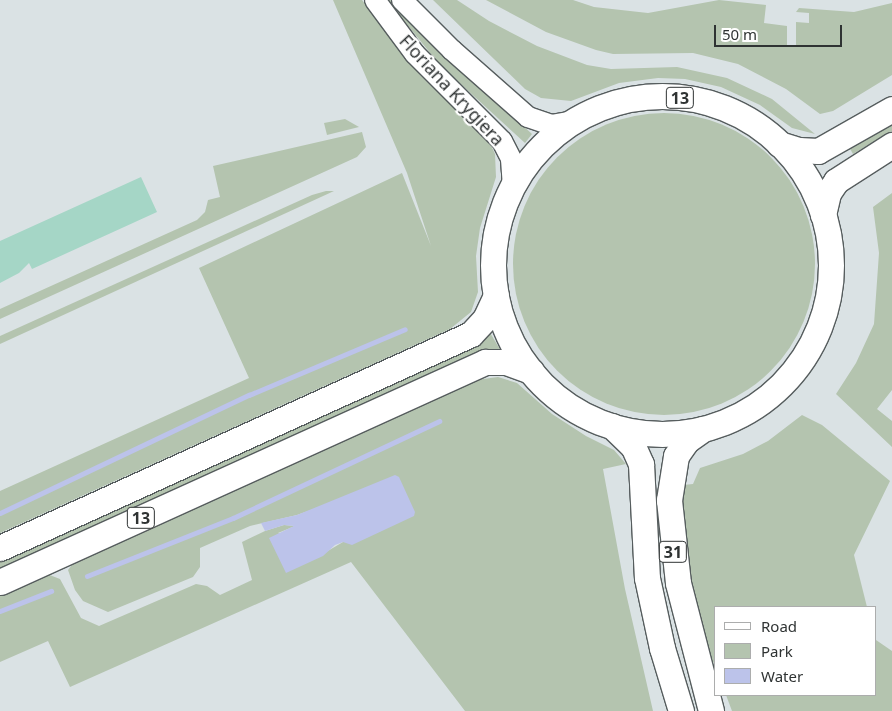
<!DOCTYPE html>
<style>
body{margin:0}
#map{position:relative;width:892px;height:711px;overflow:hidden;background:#dae2e4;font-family:"Noto Sans",sans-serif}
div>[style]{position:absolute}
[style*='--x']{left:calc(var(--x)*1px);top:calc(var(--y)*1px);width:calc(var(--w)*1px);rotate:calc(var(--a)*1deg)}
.green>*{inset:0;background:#b4c4af}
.round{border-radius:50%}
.water>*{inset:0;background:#bcc3ea}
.stream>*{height:5px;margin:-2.5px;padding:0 2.5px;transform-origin:2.5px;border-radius:2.5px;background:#bcc3ea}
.building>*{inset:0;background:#a5d6c6}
.roads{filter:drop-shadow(1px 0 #565d5e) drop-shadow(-1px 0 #565d5e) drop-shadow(0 1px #565d5e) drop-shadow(0 -1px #565d5e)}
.minor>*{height:20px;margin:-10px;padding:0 10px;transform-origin:10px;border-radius:10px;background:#fff}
.major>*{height:25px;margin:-12.5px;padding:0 12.5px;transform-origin:12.5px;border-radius:12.5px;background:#fff}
.major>.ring{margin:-12.5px;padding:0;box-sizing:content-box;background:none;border:25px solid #fff;border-radius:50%}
span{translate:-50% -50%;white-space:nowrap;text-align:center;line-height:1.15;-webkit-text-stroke:4.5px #fff;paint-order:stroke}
.shield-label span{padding:1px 4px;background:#fff;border:1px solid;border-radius:4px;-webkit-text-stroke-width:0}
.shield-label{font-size:16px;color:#2f3333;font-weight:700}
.street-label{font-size:18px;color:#2f3333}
.legend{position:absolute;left:714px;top:606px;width:162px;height:90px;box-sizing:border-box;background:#fff;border:1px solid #acadad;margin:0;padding:6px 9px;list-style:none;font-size:15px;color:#2f3333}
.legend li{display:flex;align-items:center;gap:10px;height:25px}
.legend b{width:25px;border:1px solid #acadad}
.scale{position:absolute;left:714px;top:25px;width:128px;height:22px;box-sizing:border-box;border:2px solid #2f3333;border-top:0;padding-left:6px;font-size:15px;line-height:18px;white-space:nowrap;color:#2f3333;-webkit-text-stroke:4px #fff;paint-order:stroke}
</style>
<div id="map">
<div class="green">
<i style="clip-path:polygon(333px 0,362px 0,420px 75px,490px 143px,495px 154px,496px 177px,480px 228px,476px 256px,478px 292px,471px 312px,450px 329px,0 533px,0 491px,249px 378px,199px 268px,402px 173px,431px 246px,407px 173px)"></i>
<i style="clip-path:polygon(387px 0,394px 0,431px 40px,532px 134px,525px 143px,440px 65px)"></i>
<i style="clip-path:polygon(433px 0,457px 0,489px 21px,537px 46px,587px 65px,611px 69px,677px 67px,727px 78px,772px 99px,815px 134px,792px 128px,760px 105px,721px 87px,685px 79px,658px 78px,619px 83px,571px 101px,541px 98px,525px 89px)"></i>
<i style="clip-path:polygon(486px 0,573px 0,594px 7px,648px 13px,719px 0,766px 5px,764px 23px,787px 26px,787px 47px,796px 46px,796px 22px,809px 23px,809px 13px,796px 12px,799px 8px,854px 12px,892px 3px,892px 75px,833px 111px,820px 114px,786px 89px,738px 64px,693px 53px,613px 54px,596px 50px,546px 32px)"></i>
<i class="round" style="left:513px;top:113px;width:302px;height:302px"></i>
<i style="clip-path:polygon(345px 119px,359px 127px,327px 135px,324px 123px)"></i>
<i style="clip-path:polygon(892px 121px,892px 131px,853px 154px,849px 147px)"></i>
<i style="clip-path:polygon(362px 132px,366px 147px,357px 157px,0 319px,0 309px,197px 220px,205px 212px,208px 200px,220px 197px,213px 166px)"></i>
<i style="clip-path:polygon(326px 191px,334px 191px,0 344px,0 336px,312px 195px)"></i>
<i style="clip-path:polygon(892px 193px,892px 390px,877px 409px,892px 421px,892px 447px,836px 394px,856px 363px,874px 324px,879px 253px,873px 207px)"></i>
<i style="clip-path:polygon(489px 331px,501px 351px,0 570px,0 559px)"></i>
<i style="clip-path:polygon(498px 377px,517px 383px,552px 414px,586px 436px,614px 450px,626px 464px,603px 469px,625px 589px,653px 711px,465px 711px,351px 562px,70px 687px,48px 641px,0 662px,0 595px,47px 574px,60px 579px,81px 618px,99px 626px,196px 584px,207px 586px,220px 595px,252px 580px,242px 542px,265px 531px,284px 525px,295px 526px,278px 533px,326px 552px,343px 542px,336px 501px,297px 515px,250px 526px,200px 548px,200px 567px,193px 577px,108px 612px,83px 601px,75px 590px,68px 570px,74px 562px,476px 380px)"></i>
<i style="clip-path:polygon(802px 415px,822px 425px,890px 481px,854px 555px,867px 607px,716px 607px,716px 669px,694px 613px,683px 551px,683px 485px,693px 484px,700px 468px,743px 454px,768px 441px)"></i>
<i style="clip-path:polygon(876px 640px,892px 651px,892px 711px,732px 711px,726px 695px,876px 695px)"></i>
</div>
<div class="water">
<i style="clip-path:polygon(395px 475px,399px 477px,415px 512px,414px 516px,352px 545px,343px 542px,335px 545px,323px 556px,286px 573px,269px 538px,294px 526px,284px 525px,265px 531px,261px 523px,297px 515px)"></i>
</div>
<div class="stream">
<i style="--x:0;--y:513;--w:276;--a:-25.4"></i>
<i style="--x:249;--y:395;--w:169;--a:-22.9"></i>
<i style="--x:87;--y:576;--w:157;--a:-21.7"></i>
<i style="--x:233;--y:518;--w:228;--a:-25.2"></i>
<i style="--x:0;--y:611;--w:55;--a:-21.4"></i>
</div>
<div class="building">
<i style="clip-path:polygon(141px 177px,157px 212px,32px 269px,29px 263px,19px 273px,0 283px,0 241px)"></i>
</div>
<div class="roads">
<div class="minor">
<i style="--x:375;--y:0;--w:67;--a:53.5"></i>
<i style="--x:415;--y:54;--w:123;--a:45"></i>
<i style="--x:502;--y:141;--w:20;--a:63"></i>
<i style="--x:511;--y:159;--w:26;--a:86"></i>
<i style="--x:402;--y:0;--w:71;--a:45"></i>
<i style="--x:452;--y:50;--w:101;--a:41.4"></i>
<i style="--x:528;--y:117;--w:24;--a:19"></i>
<i style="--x:551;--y:125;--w:23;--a:-10"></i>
</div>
<div class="major">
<i class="ring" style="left:493px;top:96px;width:313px;height:313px"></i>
<i style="--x:779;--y:144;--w:21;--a:17"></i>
<i style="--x:799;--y:150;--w:19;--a:3"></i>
<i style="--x:818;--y:151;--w:85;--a:-29.6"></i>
<i style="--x:823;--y:215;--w:23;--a:-77"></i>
<i style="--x:828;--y:193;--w:14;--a:-56"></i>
<i style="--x:836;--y:181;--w:67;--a:-32.7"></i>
<i style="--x:612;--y:426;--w:29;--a:44"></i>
<i style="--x:633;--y:446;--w:20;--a:66"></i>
<i style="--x:641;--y:464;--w:114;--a:87"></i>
<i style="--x:647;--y:578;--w:72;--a:77.9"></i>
<i style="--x:662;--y:648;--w:66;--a:73.2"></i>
<i style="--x:703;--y:429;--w:19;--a:145"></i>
<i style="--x:687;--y:440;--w:19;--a:125"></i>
<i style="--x:676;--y:456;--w:45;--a:99"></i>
<i style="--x:669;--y:500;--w:83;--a:83.8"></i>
<i style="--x:678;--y:583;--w:132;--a:75.5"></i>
<i style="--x:0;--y:548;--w:517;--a:-24.43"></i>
<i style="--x:471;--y:334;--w:21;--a:-47"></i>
<i style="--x:485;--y:319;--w:26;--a:-65"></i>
<i style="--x:0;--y:582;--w:533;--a:-24.4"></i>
<i style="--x:485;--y:362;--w:21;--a:0"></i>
<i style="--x:506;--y:362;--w:27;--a:20"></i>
</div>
</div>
<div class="shield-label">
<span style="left:680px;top:98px">13</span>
<span style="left:141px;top:518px">13</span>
<span style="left:673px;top:552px">31</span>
</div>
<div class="street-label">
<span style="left:452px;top:90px;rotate:47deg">Floriana Krygiera</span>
</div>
<ul class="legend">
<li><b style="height:6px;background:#fff"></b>Road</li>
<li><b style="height:14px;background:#b4c4af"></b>Park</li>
<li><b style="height:14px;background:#bcc3ea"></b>Water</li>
</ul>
<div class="scale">50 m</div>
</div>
